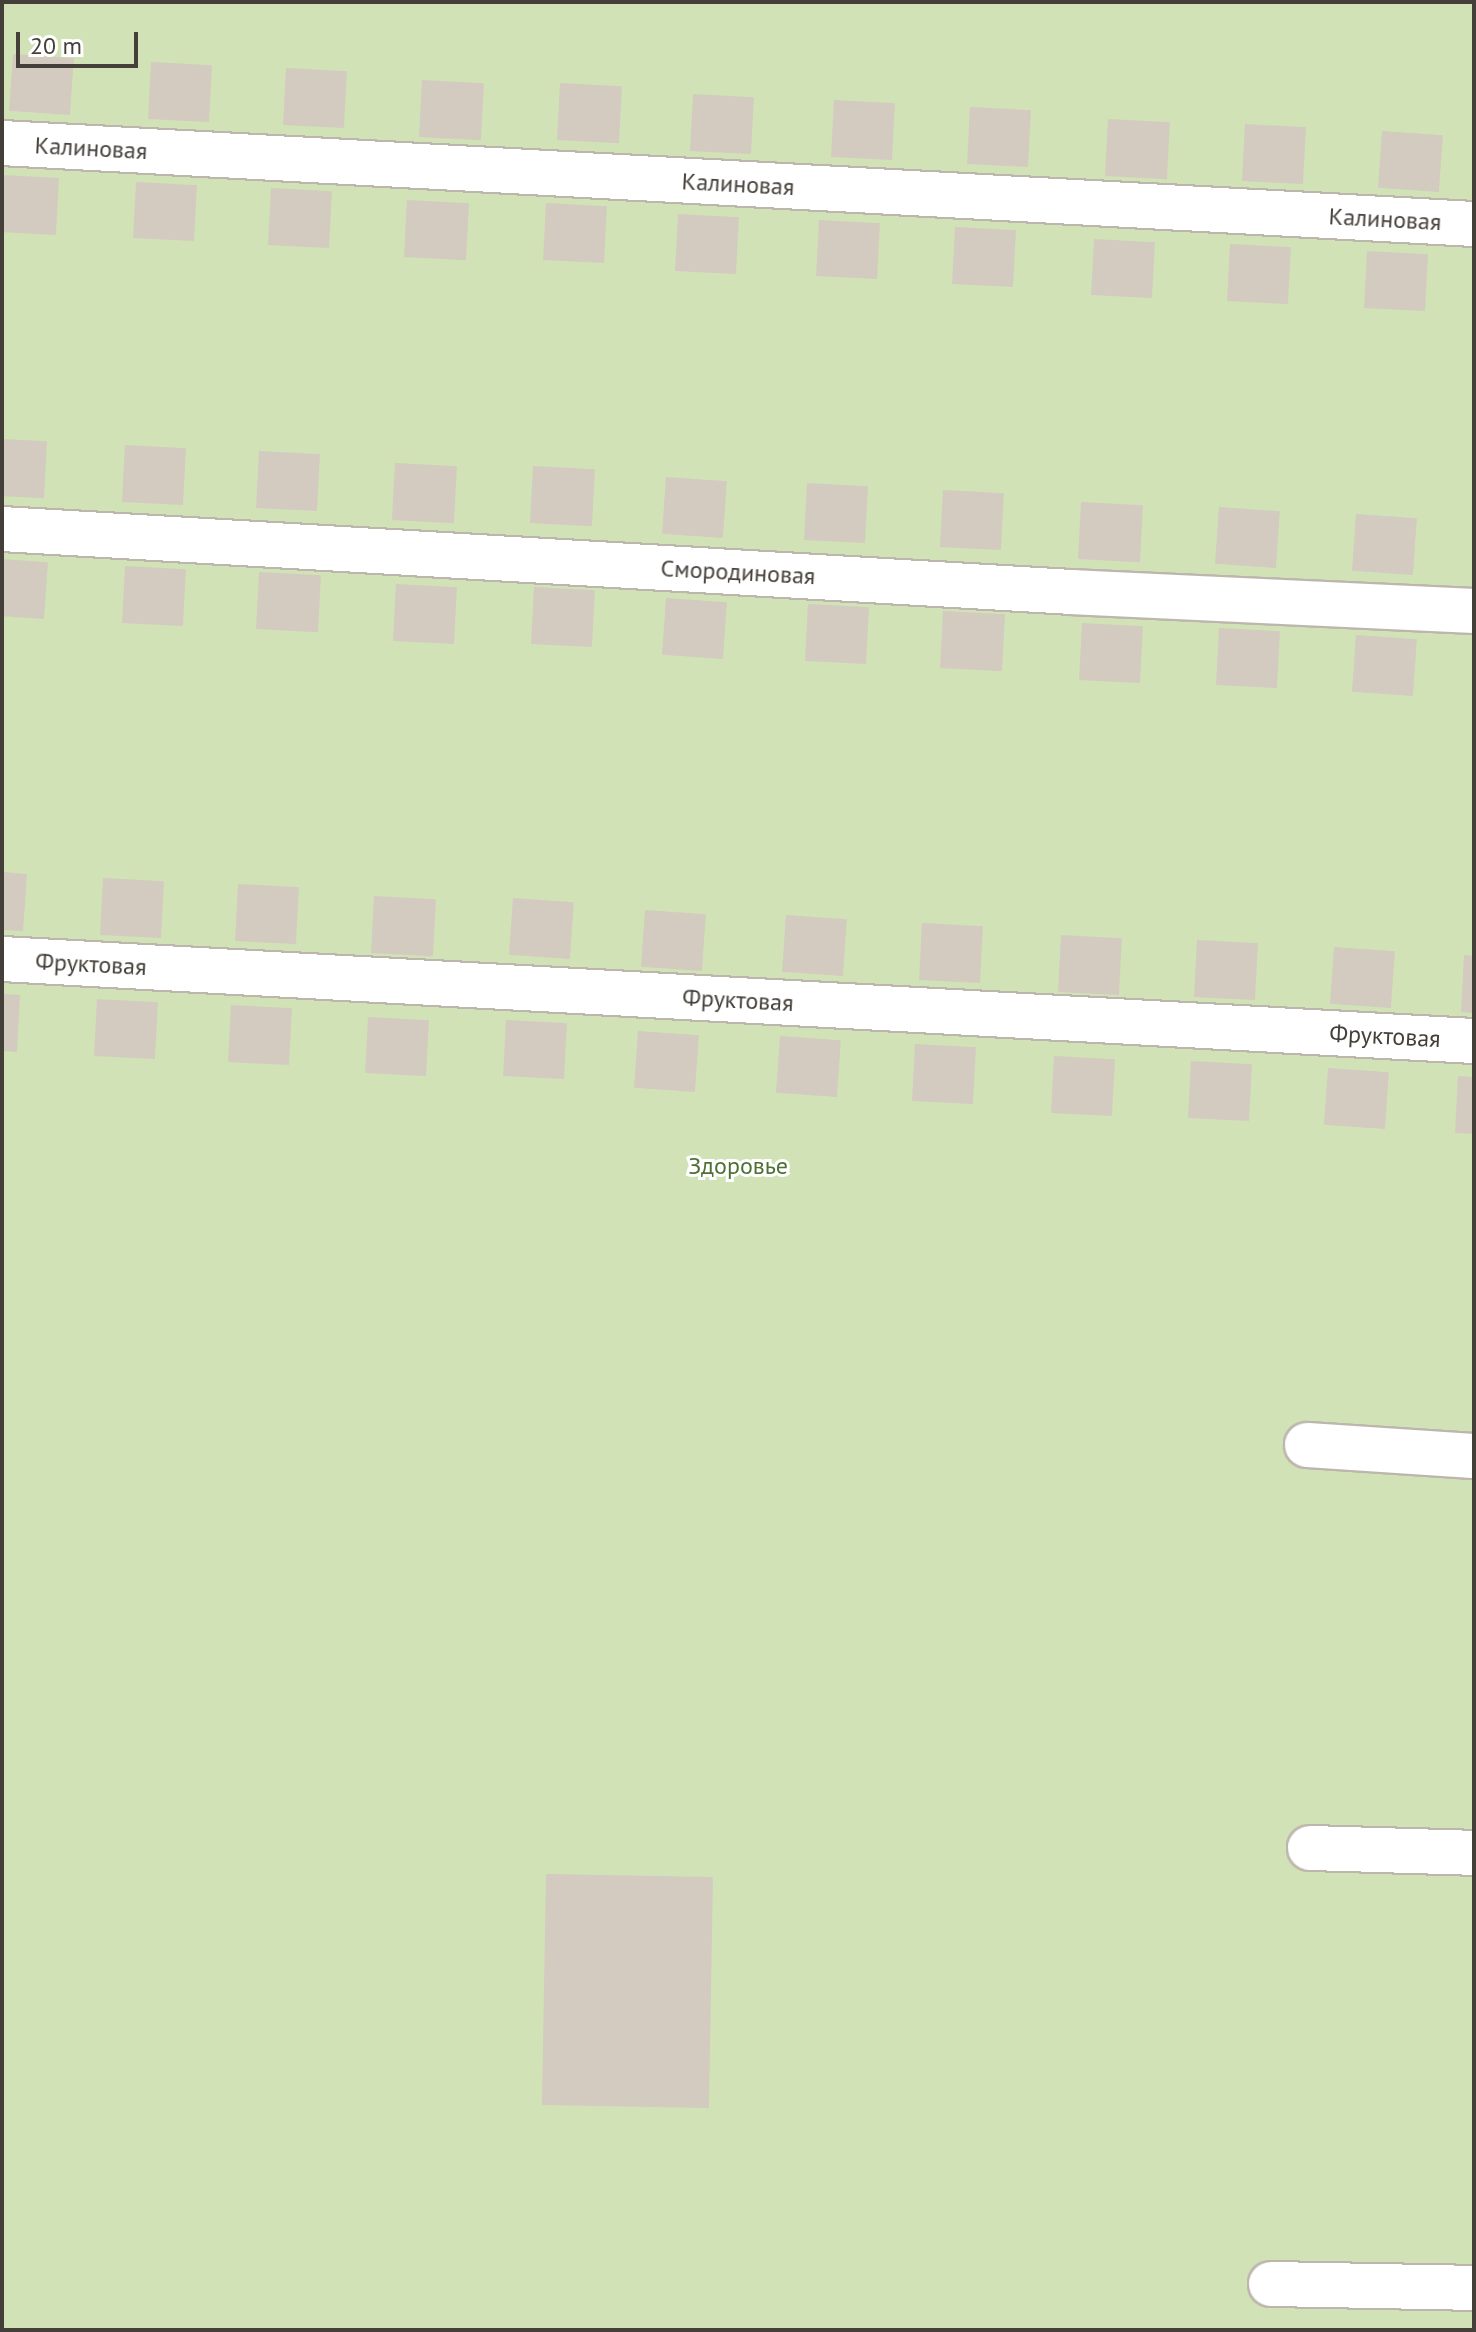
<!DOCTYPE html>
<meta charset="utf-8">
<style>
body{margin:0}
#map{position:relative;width:1476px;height:2332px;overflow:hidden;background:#f3efe9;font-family:"PT Sans",sans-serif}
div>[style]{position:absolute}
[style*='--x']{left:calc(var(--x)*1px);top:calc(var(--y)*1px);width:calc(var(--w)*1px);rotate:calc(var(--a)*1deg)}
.green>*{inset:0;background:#d2e2b7;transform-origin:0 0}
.building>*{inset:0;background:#d3cac0;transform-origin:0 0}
.roads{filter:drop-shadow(2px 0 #bdb6ad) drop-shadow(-2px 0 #bdb6ad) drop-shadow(0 2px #bdb6ad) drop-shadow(0 -2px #bdb6ad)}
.minor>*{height:44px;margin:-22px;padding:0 22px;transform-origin:22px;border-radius:22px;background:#fff}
span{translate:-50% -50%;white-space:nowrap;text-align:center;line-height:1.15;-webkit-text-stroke:6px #fff;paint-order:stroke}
.street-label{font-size:24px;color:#453f39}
.park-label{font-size:24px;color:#4f7033}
.frame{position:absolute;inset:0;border:4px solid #453f39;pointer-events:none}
.scale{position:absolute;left:16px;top:32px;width:122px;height:36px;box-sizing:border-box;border:4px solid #453f39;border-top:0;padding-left:10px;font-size:24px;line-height:28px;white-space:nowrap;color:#453f39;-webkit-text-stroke:6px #fff;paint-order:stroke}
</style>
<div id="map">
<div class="green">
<i style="left:2px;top:2px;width:1472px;height:2328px"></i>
</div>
<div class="building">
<i style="left:13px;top:54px;width:61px;height:57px;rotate:4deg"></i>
<i style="left:151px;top:62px;width:61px;height:57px;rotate:3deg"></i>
<i style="left:286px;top:68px;width:61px;height:57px;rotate:3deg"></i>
<i style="left:422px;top:80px;width:62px;height:57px;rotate:3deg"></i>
<i style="left:560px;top:83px;width:62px;height:57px;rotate:3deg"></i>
<i style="left:693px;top:94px;width:61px;height:57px;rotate:3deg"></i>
<i style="left:834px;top:100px;width:61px;height:57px;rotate:3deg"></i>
<i style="left:970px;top:107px;width:61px;height:57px;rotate:3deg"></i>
<i style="left:1108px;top:119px;width:62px;height:57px;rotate:3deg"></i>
<i style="left:1245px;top:124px;width:61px;height:57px;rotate:3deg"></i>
<i style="left:1382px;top:131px;width:61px;height:57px;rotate:4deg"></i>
<i style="left:2px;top:175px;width:57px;height:57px;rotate:3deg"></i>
<i style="left:136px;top:182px;width:61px;height:56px;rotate:3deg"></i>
<i style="left:271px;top:188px;width:61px;height:57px;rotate:3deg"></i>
<i style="left:407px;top:200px;width:62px;height:57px;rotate:3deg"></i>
<i style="left:546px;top:203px;width:61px;height:57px;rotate:3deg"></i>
<i style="left:678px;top:214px;width:61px;height:57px;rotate:3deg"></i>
<i style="left:819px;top:220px;width:61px;height:56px;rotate:3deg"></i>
<i style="left:955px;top:227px;width:61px;height:57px;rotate:3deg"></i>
<i style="left:1094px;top:239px;width:61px;height:56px;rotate:3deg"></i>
<i style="left:1230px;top:244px;width:61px;height:57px;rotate:3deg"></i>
<i style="left:1367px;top:251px;width:61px;height:57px;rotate:3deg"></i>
<i style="left:2px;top:439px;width:45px;height:57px;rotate:3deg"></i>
<i style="left:125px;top:445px;width:61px;height:57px;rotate:3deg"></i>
<i style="left:259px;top:451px;width:61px;height:57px;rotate:3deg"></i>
<i style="left:395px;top:463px;width:62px;height:57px;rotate:3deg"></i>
<i style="left:533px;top:466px;width:62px;height:57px;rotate:3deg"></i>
<i style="left:666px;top:477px;width:61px;height:57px;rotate:4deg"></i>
<i style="left:807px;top:483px;width:61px;height:57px;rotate:3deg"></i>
<i style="left:943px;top:490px;width:61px;height:57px;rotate:3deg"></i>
<i style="left:1081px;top:502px;width:62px;height:57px;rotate:3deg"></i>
<i style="left:1219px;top:507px;width:61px;height:57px;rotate:4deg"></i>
<i style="left:1356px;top:514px;width:61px;height:57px;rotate:4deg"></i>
<i style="left:2px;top:559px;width:46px;height:57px;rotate:4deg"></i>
<i style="left:125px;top:566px;width:61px;height:57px;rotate:3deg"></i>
<i style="left:259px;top:572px;width:62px;height:57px;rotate:3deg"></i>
<i style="left:396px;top:584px;width:61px;height:57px;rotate:3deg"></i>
<i style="left:534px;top:587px;width:61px;height:57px;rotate:3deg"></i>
<i style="left:666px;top:598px;width:61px;height:57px;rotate:4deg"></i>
<i style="left:808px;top:604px;width:61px;height:57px;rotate:3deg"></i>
<i style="left:943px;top:611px;width:62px;height:57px;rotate:3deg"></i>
<i style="left:1082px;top:623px;width:61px;height:57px;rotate:3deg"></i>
<i style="left:1219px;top:628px;width:61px;height:57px;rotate:3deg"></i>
<i style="left:1356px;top:635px;width:61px;height:57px;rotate:4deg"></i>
<i style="clip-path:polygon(2px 872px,27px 874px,23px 931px,2px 930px)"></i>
<i style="left:103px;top:878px;width:61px;height:57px;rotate:3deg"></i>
<i style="left:238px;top:884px;width:61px;height:57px;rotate:3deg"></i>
<i style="left:374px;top:896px;width:62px;height:57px;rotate:3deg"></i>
<i style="left:513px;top:898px;width:61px;height:57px;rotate:4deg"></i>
<i style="left:645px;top:910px;width:61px;height:57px;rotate:4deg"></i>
<i style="left:786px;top:915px;width:61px;height:57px;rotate:4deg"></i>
<i style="left:922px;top:923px;width:61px;height:57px;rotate:3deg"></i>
<i style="left:1061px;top:935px;width:61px;height:57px;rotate:3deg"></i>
<i style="left:1197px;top:940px;width:61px;height:57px;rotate:3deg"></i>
<i style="left:1334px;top:947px;width:61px;height:57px;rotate:4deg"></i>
<i style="clip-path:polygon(1464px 955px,1474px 956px,1474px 1013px,1461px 1012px)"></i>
<i style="clip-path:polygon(2px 994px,20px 995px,17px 1052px,2px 1051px)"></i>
<i style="left:97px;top:999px;width:61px;height:57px;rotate:3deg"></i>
<i style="left:231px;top:1005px;width:61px;height:57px;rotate:3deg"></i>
<i style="left:368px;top:1017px;width:61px;height:56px;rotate:3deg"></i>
<i style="left:506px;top:1020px;width:61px;height:56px;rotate:3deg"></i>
<i style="left:638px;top:1031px;width:61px;height:57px;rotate:4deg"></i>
<i style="left:780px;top:1036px;width:61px;height:57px;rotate:4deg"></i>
<i style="left:915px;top:1044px;width:61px;height:57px;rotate:3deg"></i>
<i style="left:1054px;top:1056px;width:61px;height:57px;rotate:3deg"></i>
<i style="left:1191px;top:1061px;width:61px;height:57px;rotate:3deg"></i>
<i style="left:1328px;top:1068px;width:61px;height:57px;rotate:4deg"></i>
<i style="clip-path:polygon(1458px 1076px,1474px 1077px,1474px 1134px,1455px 1133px)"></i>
<i style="left:546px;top:1874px;width:167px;height:231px;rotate:1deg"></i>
</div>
<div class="roads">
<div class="minor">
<i style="--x:2;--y:143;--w:1474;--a:3.15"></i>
<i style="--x:2;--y:529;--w:1071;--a:3.37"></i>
<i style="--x:1071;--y:592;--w:403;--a:2.7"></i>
<i style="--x:2;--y:959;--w:1474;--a:3.19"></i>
<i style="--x:1307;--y:1445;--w:167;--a:3.8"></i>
<i style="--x:1310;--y:1848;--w:164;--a:1.7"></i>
<i style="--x:1271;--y:2284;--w:203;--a:1.1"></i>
</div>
</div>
<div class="street-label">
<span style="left:91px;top:148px;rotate:3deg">Калиновая</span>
<span style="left:738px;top:184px;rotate:3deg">Калиновая</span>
<span style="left:1385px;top:219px;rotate:3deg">Калиновая</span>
<span style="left:738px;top:572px;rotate:3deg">Смородиновая</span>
<span style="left:91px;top:964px;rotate:3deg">Фруктовая</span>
<span style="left:738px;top:1000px;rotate:3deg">Фруктовая</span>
<span style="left:1385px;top:1036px;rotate:3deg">Фруктовая</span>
</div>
<div class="park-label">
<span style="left:738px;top:1166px">Здоровье</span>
</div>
<div class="frame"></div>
<div class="scale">20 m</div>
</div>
